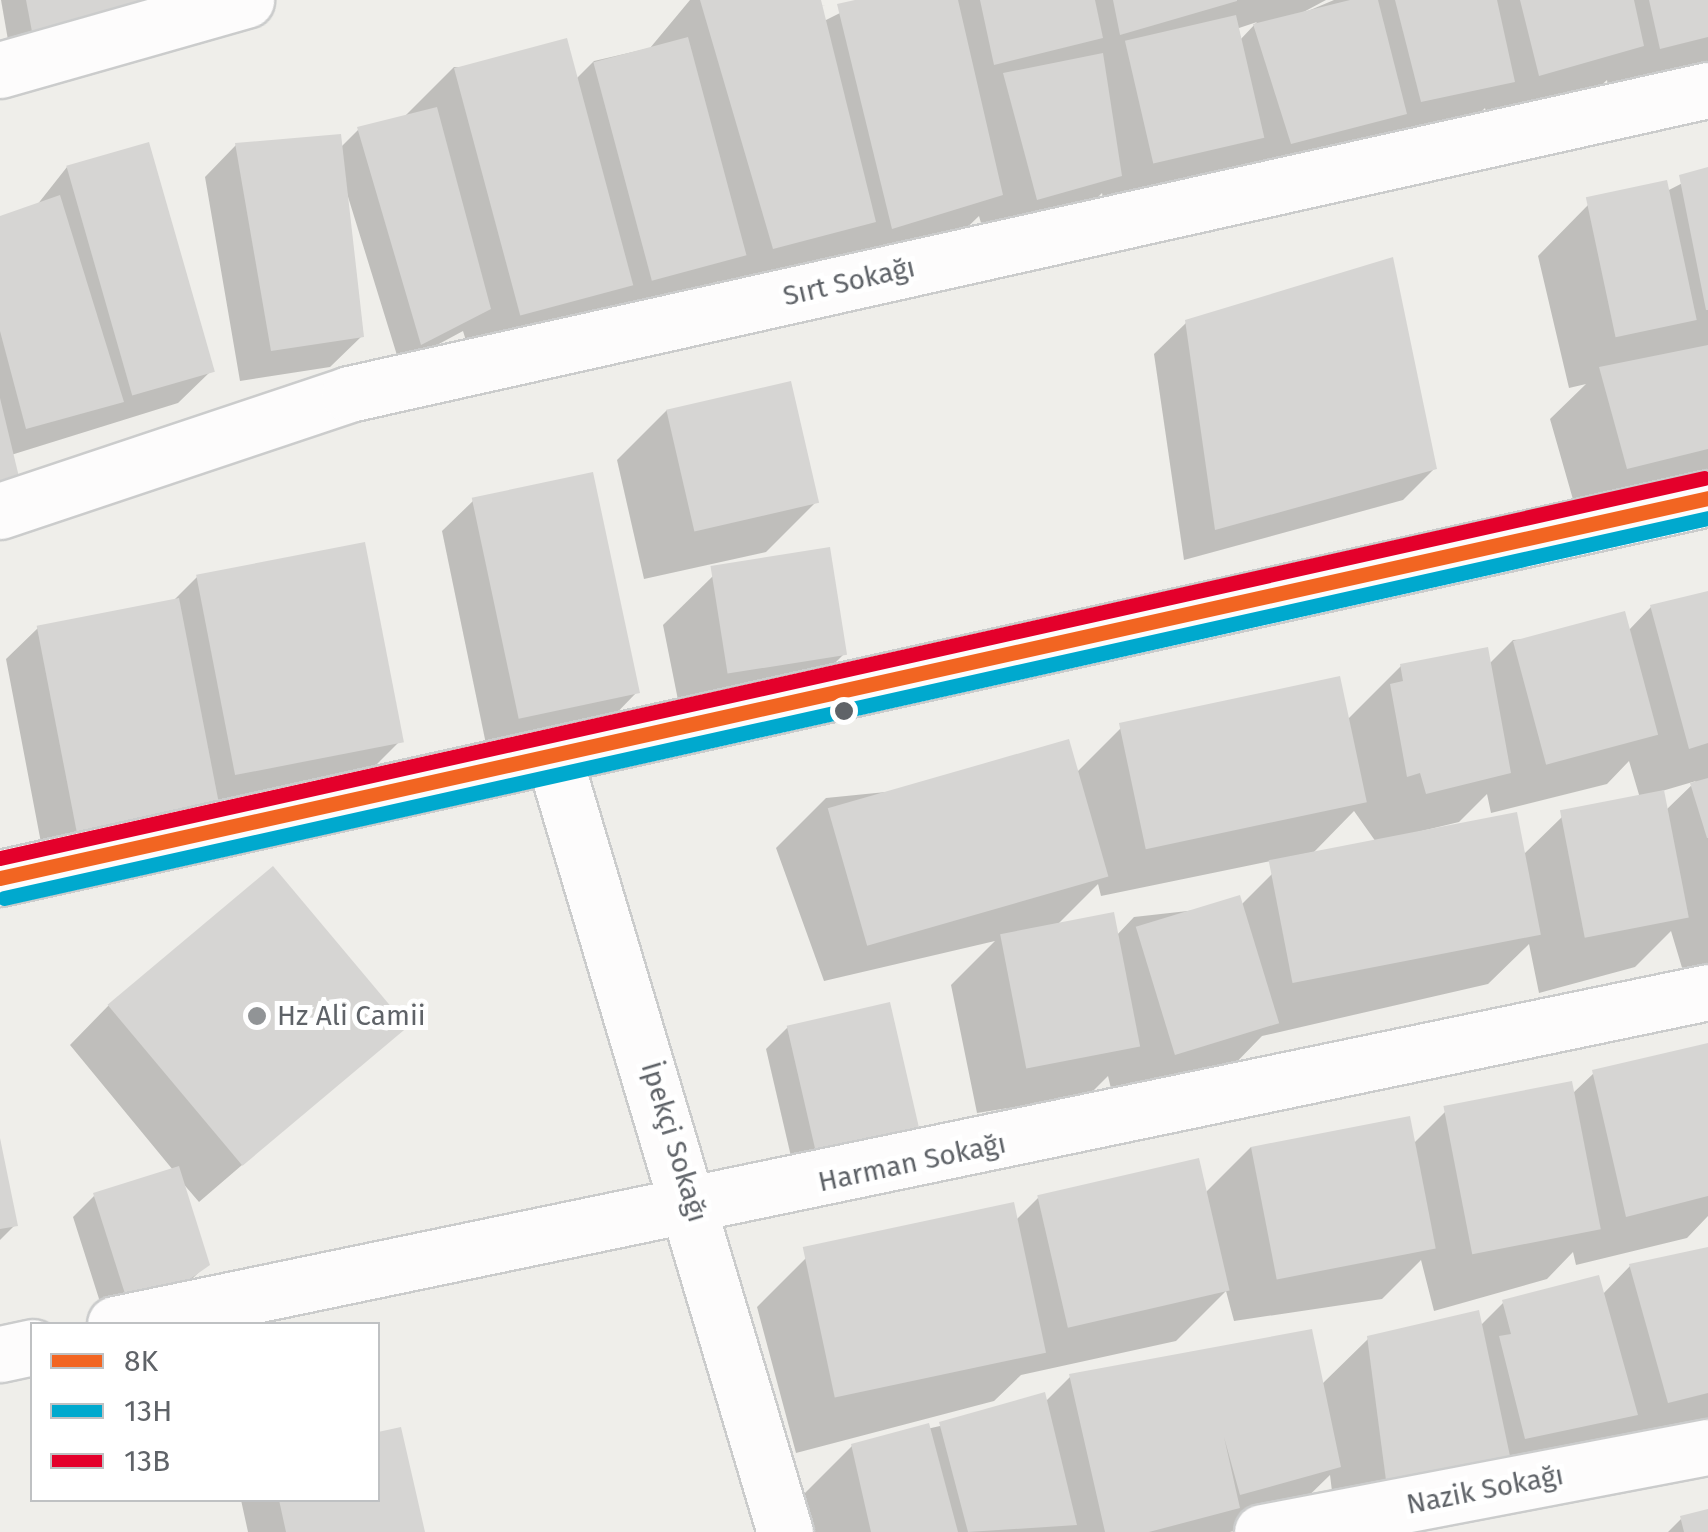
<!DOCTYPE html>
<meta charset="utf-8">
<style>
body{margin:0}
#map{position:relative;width:1708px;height:1532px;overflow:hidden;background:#efeeea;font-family:"Fira Sans",sans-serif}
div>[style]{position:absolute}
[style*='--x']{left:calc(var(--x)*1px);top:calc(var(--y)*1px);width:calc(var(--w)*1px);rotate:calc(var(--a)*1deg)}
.shadow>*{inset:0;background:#0003}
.building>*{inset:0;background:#d6d5d3;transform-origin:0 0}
.roads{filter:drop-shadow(2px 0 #cbcccc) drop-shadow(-2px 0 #cbcccc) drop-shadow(0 2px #cbcccc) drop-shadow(0 -2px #cbcccc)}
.minor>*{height:55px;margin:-27.5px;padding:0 27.5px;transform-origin:27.5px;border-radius:27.5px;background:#fdfcfc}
.bus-1>*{height:15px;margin:-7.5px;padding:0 7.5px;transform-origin:7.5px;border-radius:7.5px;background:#f26522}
.bus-2>*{height:15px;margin:-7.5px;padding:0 7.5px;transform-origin:7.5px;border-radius:7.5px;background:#00a9ce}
.bus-3>*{height:15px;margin:-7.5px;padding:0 7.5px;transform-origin:7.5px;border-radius:7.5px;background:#e4002b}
.dots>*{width:28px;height:28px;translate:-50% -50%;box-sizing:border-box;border:5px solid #fff;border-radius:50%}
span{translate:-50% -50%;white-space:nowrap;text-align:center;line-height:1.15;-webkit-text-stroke:10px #fff;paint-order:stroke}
.street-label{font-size:28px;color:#5f6368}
.poi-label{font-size:28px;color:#5f6368}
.left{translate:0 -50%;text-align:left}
.legend{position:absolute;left:30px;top:1322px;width:350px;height:180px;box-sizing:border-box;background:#fff;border:2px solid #bfc1c3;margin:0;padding:12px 18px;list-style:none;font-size:30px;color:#5f6368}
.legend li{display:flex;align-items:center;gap:20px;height:50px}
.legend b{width:50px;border:2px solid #bfc1c3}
</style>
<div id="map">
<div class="shadow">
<i style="clip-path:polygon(1px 0,159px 0,12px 63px)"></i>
<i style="clip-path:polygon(evenodd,690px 0,819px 0,824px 21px,866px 0,1326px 0,1296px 16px,1334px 0,1708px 0,1708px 74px,1610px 97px,1607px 80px,1591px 95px,1489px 124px,1485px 108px,1462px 131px,1241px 193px,1233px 167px,1212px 188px,1106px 212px,1102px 193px,1069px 226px,988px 248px,979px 216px,950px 244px,723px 297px,718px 281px,695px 304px,471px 357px,463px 331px,400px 365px,345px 187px,362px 336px,330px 367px,240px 381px,205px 177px,236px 145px,340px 148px,359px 129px,403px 118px,454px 67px,575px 80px,594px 61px,650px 48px,690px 0,1257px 22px,1239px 41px,1236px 29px,1257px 22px)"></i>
<i style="clip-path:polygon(67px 167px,210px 372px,178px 403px,11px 455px,16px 477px,0 492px,0 218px,37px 205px)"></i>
<i style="clip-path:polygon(1708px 170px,1708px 482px,1578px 517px,1550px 419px,1586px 384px,1569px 388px,1538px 256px,1588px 205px,1667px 191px)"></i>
<i style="clip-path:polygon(1186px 323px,1435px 468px,1403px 500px,1184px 560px,1154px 354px)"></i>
<i style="clip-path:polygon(667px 410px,816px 502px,766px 552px,644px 579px,617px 460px)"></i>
<i style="clip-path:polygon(474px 500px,637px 692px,606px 724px,487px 749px,442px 531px)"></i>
<i style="clip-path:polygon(714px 575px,844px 654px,794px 704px,685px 735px,663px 625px)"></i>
<i style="clip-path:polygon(197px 577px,400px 741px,369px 772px,46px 869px,6px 659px,38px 628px,172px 602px)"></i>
<i style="clip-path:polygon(evenodd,1708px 594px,1708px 965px,1683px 971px,1671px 931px,1635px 967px,1539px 993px,1529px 944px,1488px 984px,1262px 1036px,1226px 1073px,1113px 1097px,1108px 1076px,1089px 1095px,977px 1113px,951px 985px,995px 941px,824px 981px,776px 848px,826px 798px,1076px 773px,1121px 728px,1347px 720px,1401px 666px,1489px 664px,1513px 640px,1628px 631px,1651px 607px,1708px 594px,1629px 761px,1640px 798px,1563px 816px,1523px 855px,1272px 874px,1241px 905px,1134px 917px,1116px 936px,1057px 925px,1098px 884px,1101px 896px,1314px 852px,1354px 811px,1376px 842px,1459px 822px,1487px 794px,1491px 813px,1607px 784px,1629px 761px,1708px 594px,1696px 781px,1666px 810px,1662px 791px,1696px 781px)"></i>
<i style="clip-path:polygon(109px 1005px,403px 1027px,199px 1202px,181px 1181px,207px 1264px,185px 1286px,107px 1324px,73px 1217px,95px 1195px,173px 1170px,70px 1045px)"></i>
<i style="clip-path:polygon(888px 1005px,799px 1191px,766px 1049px,788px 1027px)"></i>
<i style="clip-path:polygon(1708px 1051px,1708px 1216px,1687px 1238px,1576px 1265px,1573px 1252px,1547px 1279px,1434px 1311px,1421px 1260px,1382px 1299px,1234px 1321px,1226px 1291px,1176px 1341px,1021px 1375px,994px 1401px,796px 1453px,757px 1307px,807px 1257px,1016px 1220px,1038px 1198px,1205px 1193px,1251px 1147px,1413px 1144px,1445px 1112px,1572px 1094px,1594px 1073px)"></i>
<i style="clip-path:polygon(0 1141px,15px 1225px,0 1240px)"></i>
<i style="clip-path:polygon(1708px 1249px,1708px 1431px,1618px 1451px,1614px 1436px,1585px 1464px,1337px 1532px,1330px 1475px,1288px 1516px,1230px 1532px,810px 1532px,802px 1496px,852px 1446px,1045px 1402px,1070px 1377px,1321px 1385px,1368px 1339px,1480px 1326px,1503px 1303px,1602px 1295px,1630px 1266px)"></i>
<i style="clip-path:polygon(400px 1430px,423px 1532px,248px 1532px,241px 1500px,378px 1500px,378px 1435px)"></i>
<i style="clip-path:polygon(1708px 1512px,1708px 1532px,1668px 1532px,1681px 1519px)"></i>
</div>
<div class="building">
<i style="clip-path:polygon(26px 0,161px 0,34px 42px)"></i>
<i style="clip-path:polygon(700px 0,821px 0,876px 222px,773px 249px)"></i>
<i style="clip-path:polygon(855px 0,958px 0,1003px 195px,892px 229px,837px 4px)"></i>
<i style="clip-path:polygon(980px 0,1095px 0,1103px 38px,994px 65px)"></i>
<i style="clip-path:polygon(1113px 0,1237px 0,1237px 1px,1120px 35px)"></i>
<i style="clip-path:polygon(1350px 0,1378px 0,1407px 114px,1291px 144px,1253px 24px)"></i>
<i style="clip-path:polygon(1395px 0,1497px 0,1515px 82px,1421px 102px)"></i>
<i style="clip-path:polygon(1520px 0,1634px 0,1644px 46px,1539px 76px)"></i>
<i style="clip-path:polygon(1649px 0,1708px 0,1708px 37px,1660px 49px)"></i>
<i style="left:1236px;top:15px;width:126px;height:114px;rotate:77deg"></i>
<i style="left:688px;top:37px;width:226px;height:98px;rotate:75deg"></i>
<i style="left:567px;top:38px;width:256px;height:117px;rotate:75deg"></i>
<i style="clip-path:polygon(1103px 53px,1122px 176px,1037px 200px,1003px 73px)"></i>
<i style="clip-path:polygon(437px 107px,491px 309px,421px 345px,357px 127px)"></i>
<i style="clip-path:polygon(341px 134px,364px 337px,271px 351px,235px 143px)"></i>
<i style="left:149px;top:142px;width:239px;height:86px;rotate:74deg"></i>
<i style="clip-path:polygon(1708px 167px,1708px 310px,1706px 310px,1679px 175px)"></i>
<i style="left:1667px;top:180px;width:143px;height:83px;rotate:78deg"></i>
<i style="clip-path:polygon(60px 195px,124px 402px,26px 429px,0 331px,0 216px)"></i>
<i style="clip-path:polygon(1393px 257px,1437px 469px,1215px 530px,1185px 320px)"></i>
<i style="clip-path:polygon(1708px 345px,1708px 449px,1627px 469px,1599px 367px)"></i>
<i style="left:791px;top:381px;width:125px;height:128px;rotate:77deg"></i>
<i style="clip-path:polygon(0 398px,19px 477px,0 481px)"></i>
<i style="left:593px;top:472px;width:226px;height:124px;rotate:78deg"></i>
<i style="left:365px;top:542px;width:204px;height:172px;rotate:79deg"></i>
<i style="left:830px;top:547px;width:109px;height:121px;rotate:81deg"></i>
<i style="clip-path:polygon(1708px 591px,1708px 743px,1689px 749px,1650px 605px)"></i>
<i style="left:179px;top:598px;width:217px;height:145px;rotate:79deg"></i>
<i style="left:1625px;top:611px;width:128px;height:116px;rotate:75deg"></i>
<i style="clip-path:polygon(1488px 647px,1511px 773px,1426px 794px,1420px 773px,1407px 777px,1390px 684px,1403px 681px,1400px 664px)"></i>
<i style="left:1340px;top:676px;width:129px;height:226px;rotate:78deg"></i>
<i style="left:1069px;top:739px;width:143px;height:251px;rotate:74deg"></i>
<i style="clip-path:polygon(1708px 778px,1708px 838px,1707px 838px,1690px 783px)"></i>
<i style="left:1664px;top:790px;width:130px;height:106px;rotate:79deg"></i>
<i style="left:1517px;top:812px;width:125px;height:253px;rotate:79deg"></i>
<i style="left:273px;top:866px;width:210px;height:216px;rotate:50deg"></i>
<i style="left:1240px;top:895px;width:134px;height:109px;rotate:73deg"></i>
<i style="left:1114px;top:912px;width:137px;height:116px;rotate:79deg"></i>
<i style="left:890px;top:1002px;width:150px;height:106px;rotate:77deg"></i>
<i style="clip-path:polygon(1708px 1043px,1708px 1196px,1626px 1217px,1592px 1070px)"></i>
<i style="left:1572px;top:1081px;width:151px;height:131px;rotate:79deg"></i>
<i style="left:1410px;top:1116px;width:135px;height:162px;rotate:79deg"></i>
<i style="clip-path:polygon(0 1138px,18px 1226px,0 1229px)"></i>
<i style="left:1199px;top:1158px;width:136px;height:166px;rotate:77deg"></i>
<i style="clip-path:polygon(179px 1166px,210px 1265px,133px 1319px,93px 1193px)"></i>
<i style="left:1014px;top:1202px;width:154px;height:216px;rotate:78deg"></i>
<i style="clip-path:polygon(1708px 1247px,1708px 1393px,1668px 1403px,1629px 1264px)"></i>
<i style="clip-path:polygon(1599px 1275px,1638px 1415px,1525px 1439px,1499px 1336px,1511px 1334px,1502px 1300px)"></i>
<i style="clip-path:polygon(1479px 1310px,1510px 1456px,1387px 1488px,1367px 1336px)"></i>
<i style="clip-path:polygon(1312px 1329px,1341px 1467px,1240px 1495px,1224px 1437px,1240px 1508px,1149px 1532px,1105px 1532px,1069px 1374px)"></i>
<i style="clip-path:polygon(1045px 1392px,1077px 1525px,968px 1532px,939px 1422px)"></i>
<i style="clip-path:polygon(929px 1423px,958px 1532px,871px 1532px,851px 1444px)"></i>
<i style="clip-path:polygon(401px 1427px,425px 1532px,286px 1532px,279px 1500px,378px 1500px,378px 1432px)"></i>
<i style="clip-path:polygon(1708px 1509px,1708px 1532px,1684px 1532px,1680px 1516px)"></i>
</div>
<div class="roads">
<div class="minor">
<i style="--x:0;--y:70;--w:256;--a:-15.9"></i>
<i style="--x:0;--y:511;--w:368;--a:-18.5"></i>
<i style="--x:349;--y:394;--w:1393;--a:-12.61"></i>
<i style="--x:553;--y:755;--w:811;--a:73.38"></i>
<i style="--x:0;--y:878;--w:1750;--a:-12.54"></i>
<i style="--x:115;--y:1324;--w:1627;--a:-11.77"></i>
<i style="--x:0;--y:1354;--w:33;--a:-12"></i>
<i style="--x:1262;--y:1532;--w:454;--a:-10.8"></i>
</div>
</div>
<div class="bus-1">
<i style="--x:0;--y:878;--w:1750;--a:-12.54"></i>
</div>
<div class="bus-2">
<i style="--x:4;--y:898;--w:1746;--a:-12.57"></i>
</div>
<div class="bus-3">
<i style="--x:0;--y:858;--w:1746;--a:-12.57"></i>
</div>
<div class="dots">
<i style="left:844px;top:711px;background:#5f6368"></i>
<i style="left:257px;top:1016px;background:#919496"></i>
</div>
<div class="street-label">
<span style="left:849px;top:282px;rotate:-13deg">Sırt Sokağı</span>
<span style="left:674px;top:1142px;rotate:73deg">İpekçi Sokağı</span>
<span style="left:912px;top:1163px;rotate:-12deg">Harman Sokağı</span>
<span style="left:1485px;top:1490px;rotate:-11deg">Nazik Sokağı</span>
</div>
<div class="poi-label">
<span class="left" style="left:277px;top:1016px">Hz Ali Camii</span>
</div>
<ul class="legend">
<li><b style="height:12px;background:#f26522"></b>8K</li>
<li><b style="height:12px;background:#00a9ce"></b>13H</li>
<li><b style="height:12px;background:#e4002b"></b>13B</li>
</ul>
</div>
